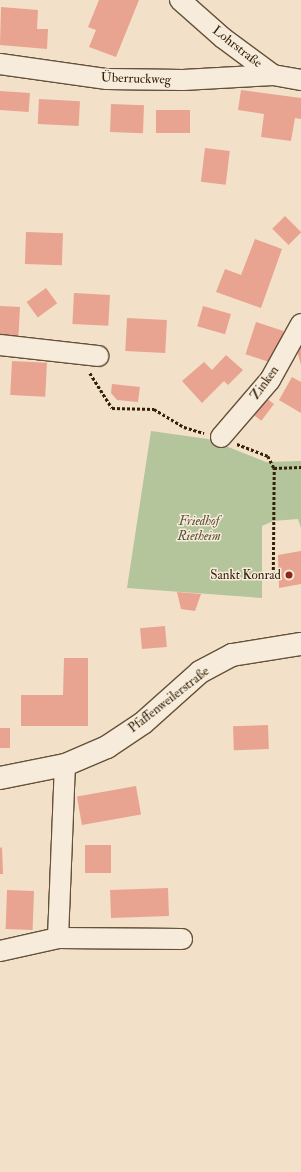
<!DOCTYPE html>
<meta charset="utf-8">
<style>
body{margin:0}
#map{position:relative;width:301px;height:1172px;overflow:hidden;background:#f2e1c8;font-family:"IM FELL Double Pica",serif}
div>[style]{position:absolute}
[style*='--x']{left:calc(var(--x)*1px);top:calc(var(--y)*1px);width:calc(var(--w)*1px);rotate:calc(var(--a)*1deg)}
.green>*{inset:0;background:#b4c49b}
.building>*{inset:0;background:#e9a391;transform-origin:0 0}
.path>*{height:2.5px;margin-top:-1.25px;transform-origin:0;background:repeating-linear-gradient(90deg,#342108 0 3px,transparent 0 5px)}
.roads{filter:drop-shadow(1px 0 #645138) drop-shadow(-1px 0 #645138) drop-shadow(0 1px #645138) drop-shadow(0 -1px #645138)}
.street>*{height:20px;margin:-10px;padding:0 10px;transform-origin:10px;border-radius:10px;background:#f7ecdb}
.secondary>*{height:22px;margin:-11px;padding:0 11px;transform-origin:11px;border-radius:11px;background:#f7ecdb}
.dots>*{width:11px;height:11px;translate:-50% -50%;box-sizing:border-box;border:2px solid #f7ecdb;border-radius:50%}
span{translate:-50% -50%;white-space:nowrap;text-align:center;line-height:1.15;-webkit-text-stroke:3px #f7ecdb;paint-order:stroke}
.street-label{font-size:13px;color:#342108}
.park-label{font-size:13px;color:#5a5234;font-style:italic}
.poi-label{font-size:13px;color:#342108}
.right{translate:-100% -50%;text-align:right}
</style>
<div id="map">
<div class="green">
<i style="clip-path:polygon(151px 431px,208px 439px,266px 462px,301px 461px,301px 528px,298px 519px,273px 521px,262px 526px,262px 598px,127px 588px)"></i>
</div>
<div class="building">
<i style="clip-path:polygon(99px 0,139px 0,116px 57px,89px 47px,96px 30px,88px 27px)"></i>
<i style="clip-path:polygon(1px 7px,38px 10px,37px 29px,48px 29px,47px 49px,0 45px)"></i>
<i style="clip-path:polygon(241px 90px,301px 98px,301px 119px,295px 118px,291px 141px,261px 137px,264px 114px,238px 110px)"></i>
<i style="left:0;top:91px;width:30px;height:19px;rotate:4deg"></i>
<i style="left:39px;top:99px;width:41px;height:25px;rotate:3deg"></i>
<i style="left:111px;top:104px;width:33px;height:28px;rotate:2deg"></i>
<i style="left:156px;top:110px;width:34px;height:23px"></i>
<i style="left:205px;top:148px;width:25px;height:34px;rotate:7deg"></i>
<i style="left:285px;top:216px;width:23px;height:18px;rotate:45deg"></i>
<i style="left:26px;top:232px;width:37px;height:32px;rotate:2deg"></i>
<i style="clip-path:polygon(255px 239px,282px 249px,261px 308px,216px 292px,225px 269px,241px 275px)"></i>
<i style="left:46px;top:288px;width:19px;height:24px;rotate:54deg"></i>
<i style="left:74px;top:293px;width:36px;height:31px;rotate:3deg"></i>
<i style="left:0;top:306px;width:20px;height:29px;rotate:3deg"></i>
<i style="left:203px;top:306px;width:29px;height:21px;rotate:16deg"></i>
<i style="left:127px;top:318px;width:40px;height:33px;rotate:3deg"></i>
<i style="left:256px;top:322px;width:29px;height:34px;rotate:18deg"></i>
<i style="clip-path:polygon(301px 346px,301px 365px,296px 347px)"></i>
<i style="clip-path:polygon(226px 355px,243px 370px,228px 385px,224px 381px,202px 403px,182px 381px,204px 362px,212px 370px)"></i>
<i style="left:12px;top:361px;width:35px;height:34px;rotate:3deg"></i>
<i style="clip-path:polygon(292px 377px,301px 382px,301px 413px,279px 400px)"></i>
<i style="clip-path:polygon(112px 384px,140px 387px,138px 402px,117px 400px,111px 393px)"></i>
<i style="left:262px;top:395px;width:15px;height:21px;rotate:37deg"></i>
<i style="clip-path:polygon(301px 551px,301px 584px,279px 588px,278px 555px)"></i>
<i style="clip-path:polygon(177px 592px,201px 594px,195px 611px,181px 609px)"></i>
<i style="left:165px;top:626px;width:21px;height:25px;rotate:85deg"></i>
<i style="clip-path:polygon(64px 658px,88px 658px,88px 726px,21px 726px,21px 695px,63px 695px)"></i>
<i style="left:268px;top:725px;width:24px;height:35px;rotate:88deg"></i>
<i style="left:10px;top:728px;width:20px;height:10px;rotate:90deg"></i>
<i style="left:136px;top:786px;width:29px;height:60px;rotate:80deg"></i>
<i style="left:85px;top:845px;width:26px;height:28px"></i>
<i style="clip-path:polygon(2px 847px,3px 874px,0 874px,0 848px)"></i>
<i style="left:168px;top:888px;width:28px;height:58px;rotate:88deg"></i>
<i style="left:7px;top:890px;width:27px;height:39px;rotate:2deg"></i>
</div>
<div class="path">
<i style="--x:90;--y:373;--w:41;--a:57.8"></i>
<i style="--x:112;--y:408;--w:42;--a:1.4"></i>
<i style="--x:154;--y:409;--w:35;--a:31"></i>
<i style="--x:184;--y:427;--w:21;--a:17"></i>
<i style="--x:237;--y:444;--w:33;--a:21"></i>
<i style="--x:268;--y:456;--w:13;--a:63"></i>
<i style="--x:274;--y:468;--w:27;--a:-2"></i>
<i style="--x:273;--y:580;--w:112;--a:-89.5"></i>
</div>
<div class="roads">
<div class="street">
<i style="--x:180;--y:0;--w:57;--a:41.5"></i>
<i style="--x:223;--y:38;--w:62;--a:36.5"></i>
<i style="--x:273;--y:75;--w:28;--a:10"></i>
<i style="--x:0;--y:64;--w:108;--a:8"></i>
<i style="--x:107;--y:79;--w:76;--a:0.8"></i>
<i style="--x:183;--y:80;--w:90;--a:-3.2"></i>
<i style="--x:0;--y:345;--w:99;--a:6.4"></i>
<i style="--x:221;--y:437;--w:75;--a:-49.3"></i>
<i style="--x:270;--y:380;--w:64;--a:-61"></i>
<i style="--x:58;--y:938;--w:124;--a:0.5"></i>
<i style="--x:0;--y:951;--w:59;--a:-12.6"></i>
<i style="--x:58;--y:938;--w:173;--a:-87.7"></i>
</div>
<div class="secondary">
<i style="--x:0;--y:778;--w:66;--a:-11.3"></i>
<i style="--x:65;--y:765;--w:46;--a:-23.2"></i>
<i style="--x:107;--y:747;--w:43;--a:-33.7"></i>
<i style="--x:143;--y:723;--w:76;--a:-41.8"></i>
<i style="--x:200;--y:672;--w:36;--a:-28"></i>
<i style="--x:232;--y:655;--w:70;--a:-9.1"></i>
</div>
</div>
<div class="dots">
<i style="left:289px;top:575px;background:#8f2418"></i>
</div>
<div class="street-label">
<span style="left:237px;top:47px;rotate:38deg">Lohrstraße</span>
<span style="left:136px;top:79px;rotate:2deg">Überruckweg</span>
<span style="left:265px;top:383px;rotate:-54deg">Zinken</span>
<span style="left:169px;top:700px;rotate:-38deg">Pfaffenweilerstraße</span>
</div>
<div class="park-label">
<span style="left:199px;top:529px">Friedhof<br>Rietheim</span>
</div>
<div class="poi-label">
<span class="right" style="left:281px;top:575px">Sankt Konrad</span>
</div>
</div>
